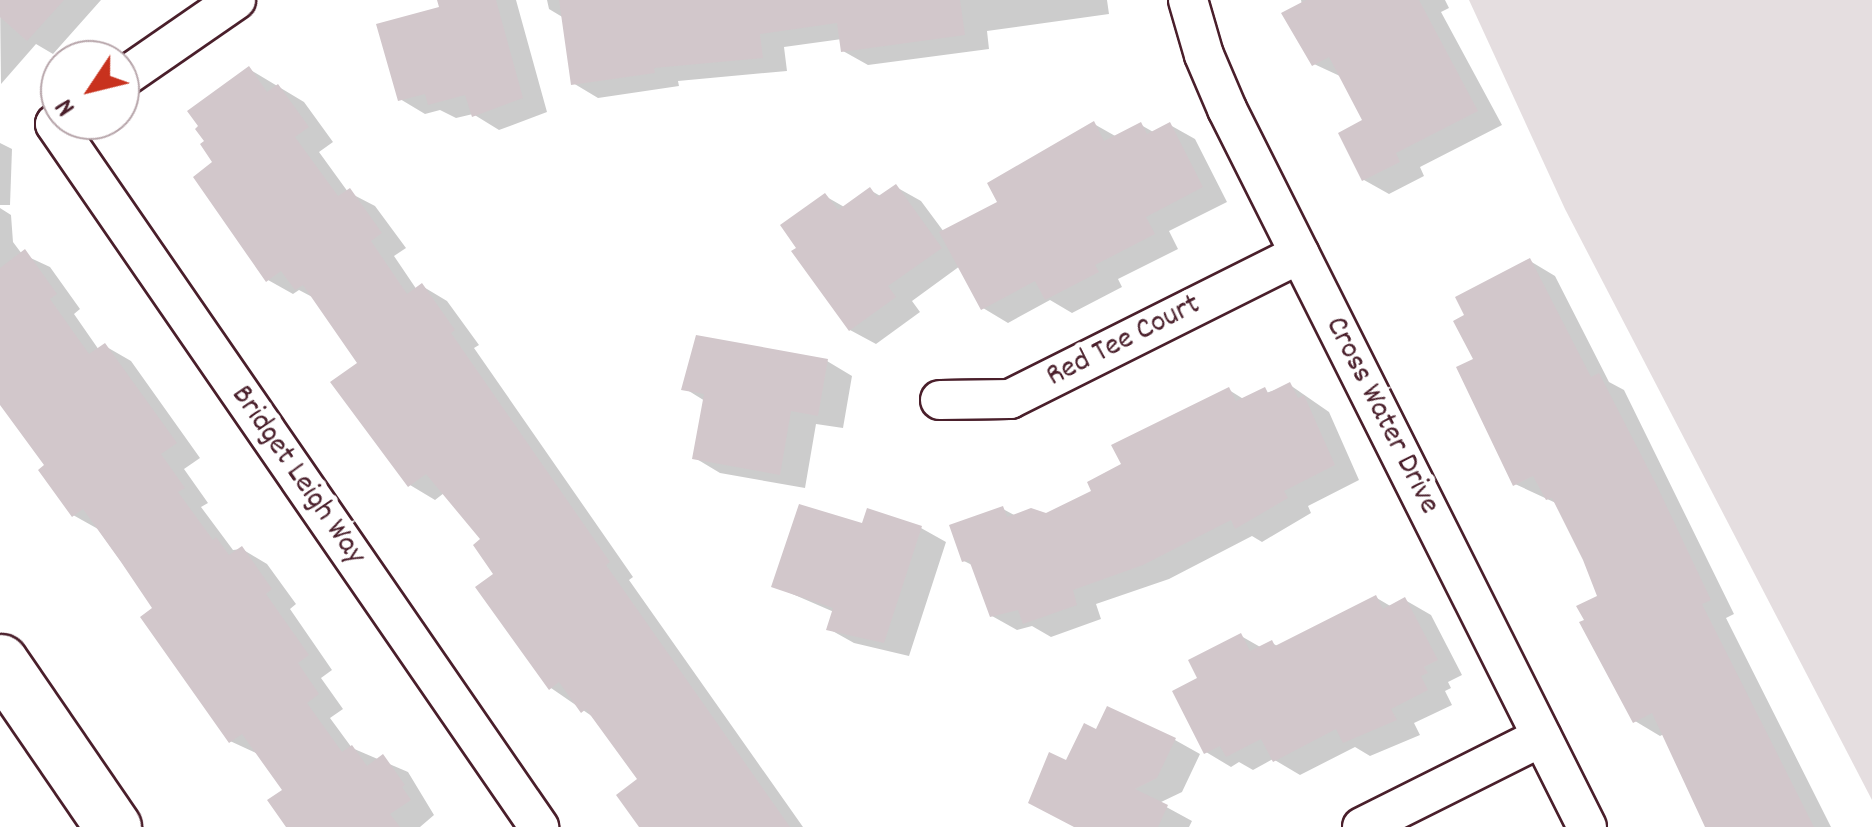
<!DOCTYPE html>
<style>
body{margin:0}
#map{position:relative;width:1872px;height:827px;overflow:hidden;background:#fff;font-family:Dekko,sans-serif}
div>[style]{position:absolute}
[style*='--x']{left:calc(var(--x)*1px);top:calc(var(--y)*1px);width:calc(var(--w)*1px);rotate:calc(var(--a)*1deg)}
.green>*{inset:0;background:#e5dee0}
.shadow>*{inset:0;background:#0003}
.building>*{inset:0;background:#d2c7cb}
.roads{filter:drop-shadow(2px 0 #4a1f2b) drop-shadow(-2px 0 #4a1f2b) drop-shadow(0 2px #4a1f2b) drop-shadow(0 -2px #4a1f2b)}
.street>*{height:38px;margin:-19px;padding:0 19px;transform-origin:19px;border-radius:19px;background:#fff}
.secondary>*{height:55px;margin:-27.5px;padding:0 27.5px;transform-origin:27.5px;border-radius:27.5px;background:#fff}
span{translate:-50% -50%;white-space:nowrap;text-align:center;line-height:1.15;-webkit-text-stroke:10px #fff;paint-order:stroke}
.street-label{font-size:32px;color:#4a1f2b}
.north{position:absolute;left:40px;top:40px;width:100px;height:100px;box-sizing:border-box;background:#fff;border:2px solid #b7a5aa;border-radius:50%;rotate:235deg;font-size:28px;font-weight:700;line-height:40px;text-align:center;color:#4a1f2b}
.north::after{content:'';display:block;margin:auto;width:35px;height:45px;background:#c8321e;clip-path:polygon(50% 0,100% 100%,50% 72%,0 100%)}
</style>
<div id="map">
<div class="green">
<i style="clip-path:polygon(1469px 0,1872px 0,1872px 800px,1565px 209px)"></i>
</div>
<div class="shadow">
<i style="clip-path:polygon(0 0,101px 0,53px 54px,36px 44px,1px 84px)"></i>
<i style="clip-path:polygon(439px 0,516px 0,547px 112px,499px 130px,473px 114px,456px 118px,440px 110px,425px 114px,400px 99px,442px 9px)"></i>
<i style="clip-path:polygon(547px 0,1107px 0,1109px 14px,987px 31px,989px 49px,868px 65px,843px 51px,842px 39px,784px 47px,787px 71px,678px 81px,679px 86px,598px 98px,573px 83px,564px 18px,549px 9px)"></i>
<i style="clip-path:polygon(1301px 0,1445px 0,1449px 8px,1441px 12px,1502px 125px,1420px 167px,1424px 176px,1389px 194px,1364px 180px,1365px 121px,1342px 77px,1314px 64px)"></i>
<i style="clip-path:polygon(249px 69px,304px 102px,333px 142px,319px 152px,348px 192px,375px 206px,406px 248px,394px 256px,417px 290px,422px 286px,447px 301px,479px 345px,474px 348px,633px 577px,629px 580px,803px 827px,641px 827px,640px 780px,596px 719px,551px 688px,484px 539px,444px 493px,435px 500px,410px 485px,361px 363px,316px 299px,299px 290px,293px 294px,268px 280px,216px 163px)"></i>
<i style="clip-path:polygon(1094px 124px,1117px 137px,1141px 125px,1155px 133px,1170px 125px,1195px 139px,1227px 202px,1169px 231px,1178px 249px,1118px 279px,1122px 287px,1072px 313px,1050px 300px,1008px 323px,983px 308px,960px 266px,912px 301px,920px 312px,876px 344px,850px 330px,825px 196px,846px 208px,870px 190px,882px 197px,896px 187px,921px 201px,944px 232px,1000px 203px)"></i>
<i style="clip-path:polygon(0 143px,12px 149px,10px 205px,0 205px)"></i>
<i style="clip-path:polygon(0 208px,11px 215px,13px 242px,22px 254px,50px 267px,80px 309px,74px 314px,99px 350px,105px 346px,131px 361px,200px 458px,184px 469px,208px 503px,201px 507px,233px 550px,242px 549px,267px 564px,296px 604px,290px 609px,332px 670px,321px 678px,343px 709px,330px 718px,352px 748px,408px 772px,434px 815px,420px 827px,289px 827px,285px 790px,258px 754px,230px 741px,155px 609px,98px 529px,73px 515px,47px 466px,0 400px)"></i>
<i style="clip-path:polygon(1530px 261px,1555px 276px,1609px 382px,1624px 390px,1734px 614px,1726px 618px,1831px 827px,1707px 827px,1664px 734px,1660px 736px,1635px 721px,1601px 597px,1558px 504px,1515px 484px,1476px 360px)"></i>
<i style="clip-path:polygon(827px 361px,852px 376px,843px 428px,816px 424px,805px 488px,720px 473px,695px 458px,705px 401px,684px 388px)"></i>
<i style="clip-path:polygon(1290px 385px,1329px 412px,1359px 480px,1308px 506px,1311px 513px,1262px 542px,1252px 536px,1169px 579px,1096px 604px,1101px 619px,1051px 637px,1032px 626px,1017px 630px,992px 616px,974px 566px,964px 561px,1003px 509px,1016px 516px,1046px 516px,1095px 493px,1125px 465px,1229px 390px,1245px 400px)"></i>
<i style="clip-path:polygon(864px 526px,921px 528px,946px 542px,909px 656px,854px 643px,829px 629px,834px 612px,774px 586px)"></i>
<i style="clip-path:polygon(1375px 597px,1392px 607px,1405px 600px,1431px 615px,1462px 675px,1448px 682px,1451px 688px,1445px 691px,1452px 705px,1414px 723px,1420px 735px,1370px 756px,1355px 747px,1300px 775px,1273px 759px,1253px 770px,1239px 762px,1231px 767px,1206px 752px,1200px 679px,1241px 636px,1262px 648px,1272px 643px,1279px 647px)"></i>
<i style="clip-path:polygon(1098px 733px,1175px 740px,1200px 754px,1182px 792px,1159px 803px,1192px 821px,1189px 827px,1078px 827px,1068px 763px)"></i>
</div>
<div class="building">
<i style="clip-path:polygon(0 0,64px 0,27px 41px,0 17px)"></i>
<i style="clip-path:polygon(437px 0,496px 0,523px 98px,472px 117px,465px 95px,428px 105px,425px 94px,398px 101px,376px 24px,439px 7px)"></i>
<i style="clip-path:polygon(559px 0,960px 0,965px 35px,841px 52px,837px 23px,760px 34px,763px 58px,654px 68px,655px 73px,571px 85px)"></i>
<i style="clip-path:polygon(1306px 0,1419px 0,1478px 111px,1396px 153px,1400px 162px,1362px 181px,1338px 133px,1362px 120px,1329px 57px,1312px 66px,1281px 13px)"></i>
<i style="clip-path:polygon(249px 66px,267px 92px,278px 84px,309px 127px,295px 137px,338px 196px,350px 188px,382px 233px,371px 241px,407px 294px,422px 283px,455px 330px,451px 333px,610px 562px,606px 565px,790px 827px,639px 827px,616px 795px,637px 779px,586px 709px,581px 713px,559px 682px,549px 690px,475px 587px,493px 574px,473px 545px,480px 539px,426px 474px,408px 487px,330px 382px,357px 363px,303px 285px,295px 290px,281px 271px,266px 282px,193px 177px,212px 162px,200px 144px,204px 141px,195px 129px,198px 126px,187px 111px)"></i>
<i style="clip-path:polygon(1094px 121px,1104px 141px,1141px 122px,1147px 134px,1170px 122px,1203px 187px,1146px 217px,1155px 234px,1095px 265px,1099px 272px,1045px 300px,1035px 281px,981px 310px,939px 232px,997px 202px,987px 183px)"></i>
<i style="clip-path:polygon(896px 184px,942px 248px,888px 286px,896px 297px,849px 331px,791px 251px,796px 248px,780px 225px,825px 193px,838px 210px,870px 187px,877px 197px)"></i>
<i style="clip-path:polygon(25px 249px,57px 294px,50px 299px,89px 354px,105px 343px,177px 443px,161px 454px,185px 488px,178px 492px,213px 540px,216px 537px,229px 555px,242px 546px,272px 589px,266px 594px,309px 655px,298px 663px,319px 694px,307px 703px,342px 752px,352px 745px,367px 766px,383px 754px,405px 785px,402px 787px,411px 800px,390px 814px,400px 827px,286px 827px,267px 800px,282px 790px,242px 734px,229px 743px,140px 617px,152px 608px,121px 562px,83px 509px,72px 517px,38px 470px,44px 465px,0 405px,0 268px)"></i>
<i style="clip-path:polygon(1530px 258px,1591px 377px,1599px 373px,1656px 484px,1711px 600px,1702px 604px,1814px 827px,1705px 827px,1652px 713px,1633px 723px,1579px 622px,1584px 620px,1576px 606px,1597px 596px,1583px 560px,1552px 498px,1546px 500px,1533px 476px,1513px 486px,1456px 367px,1473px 359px,1453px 321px,1464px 315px,1455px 297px)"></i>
<i style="clip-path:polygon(696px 335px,828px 359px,818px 416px,791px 411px,780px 475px,692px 459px,704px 394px,681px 390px)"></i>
<i style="clip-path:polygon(1290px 382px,1298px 398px,1304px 395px,1335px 465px,1284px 491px,1288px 498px,1235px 529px,1231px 520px,1143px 565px,1073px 590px,1077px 605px,1023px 624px,1018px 610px,990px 617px,969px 560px,962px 562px,949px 525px,1003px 506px,1007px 517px,1031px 508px,1046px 513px,1091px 491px,1087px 482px,1121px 464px,1111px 445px,1229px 387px,1236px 401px,1265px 387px,1268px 393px)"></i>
<i style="clip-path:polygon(799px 504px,862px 523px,867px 508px,922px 526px,884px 643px,826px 630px,833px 608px,771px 587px)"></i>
<i style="clip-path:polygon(1376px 595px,1383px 609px,1405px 597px,1438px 660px,1424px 667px,1428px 673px,1421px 676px,1428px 690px,1391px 709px,1397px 720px,1343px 743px,1336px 729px,1273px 762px,1261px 739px,1226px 757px,1220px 746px,1204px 754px,1172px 691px,1197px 678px,1188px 660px,1241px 633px,1250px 651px,1272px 640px,1275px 646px)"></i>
<i style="clip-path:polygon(1107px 706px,1176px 738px,1157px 778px,1135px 789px,1168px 805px,1158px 827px,1074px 827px,1028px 803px,1049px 752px,1066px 760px,1084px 723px,1096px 729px)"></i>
</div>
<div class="roads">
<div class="street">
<i style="--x:1188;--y:0;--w:57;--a:73.8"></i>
<i style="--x:1204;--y:55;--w:59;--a:66.9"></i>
<i style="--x:1227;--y:109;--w:803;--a:63.37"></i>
<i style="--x:120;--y:80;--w:141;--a:-34.6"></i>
<i style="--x:61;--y:120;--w:7;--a:146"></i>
<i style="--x:55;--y:124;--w:854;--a:55.45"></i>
<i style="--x:940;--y:400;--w:70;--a:-0.8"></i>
<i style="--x:1010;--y:399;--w:324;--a:-26.6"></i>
<i style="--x:1362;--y:827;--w:201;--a:-26.6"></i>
</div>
<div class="secondary">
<i style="--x:0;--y:662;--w:200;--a:55.6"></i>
</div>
</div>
<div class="street-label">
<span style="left:1124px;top:342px;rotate:-27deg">Red Tee Court</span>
<span style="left:1381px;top:416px;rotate:63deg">Cross Water Drive</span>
<span style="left:297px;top:476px;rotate:55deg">Bridget Leigh Way</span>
</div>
<div class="north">N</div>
</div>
